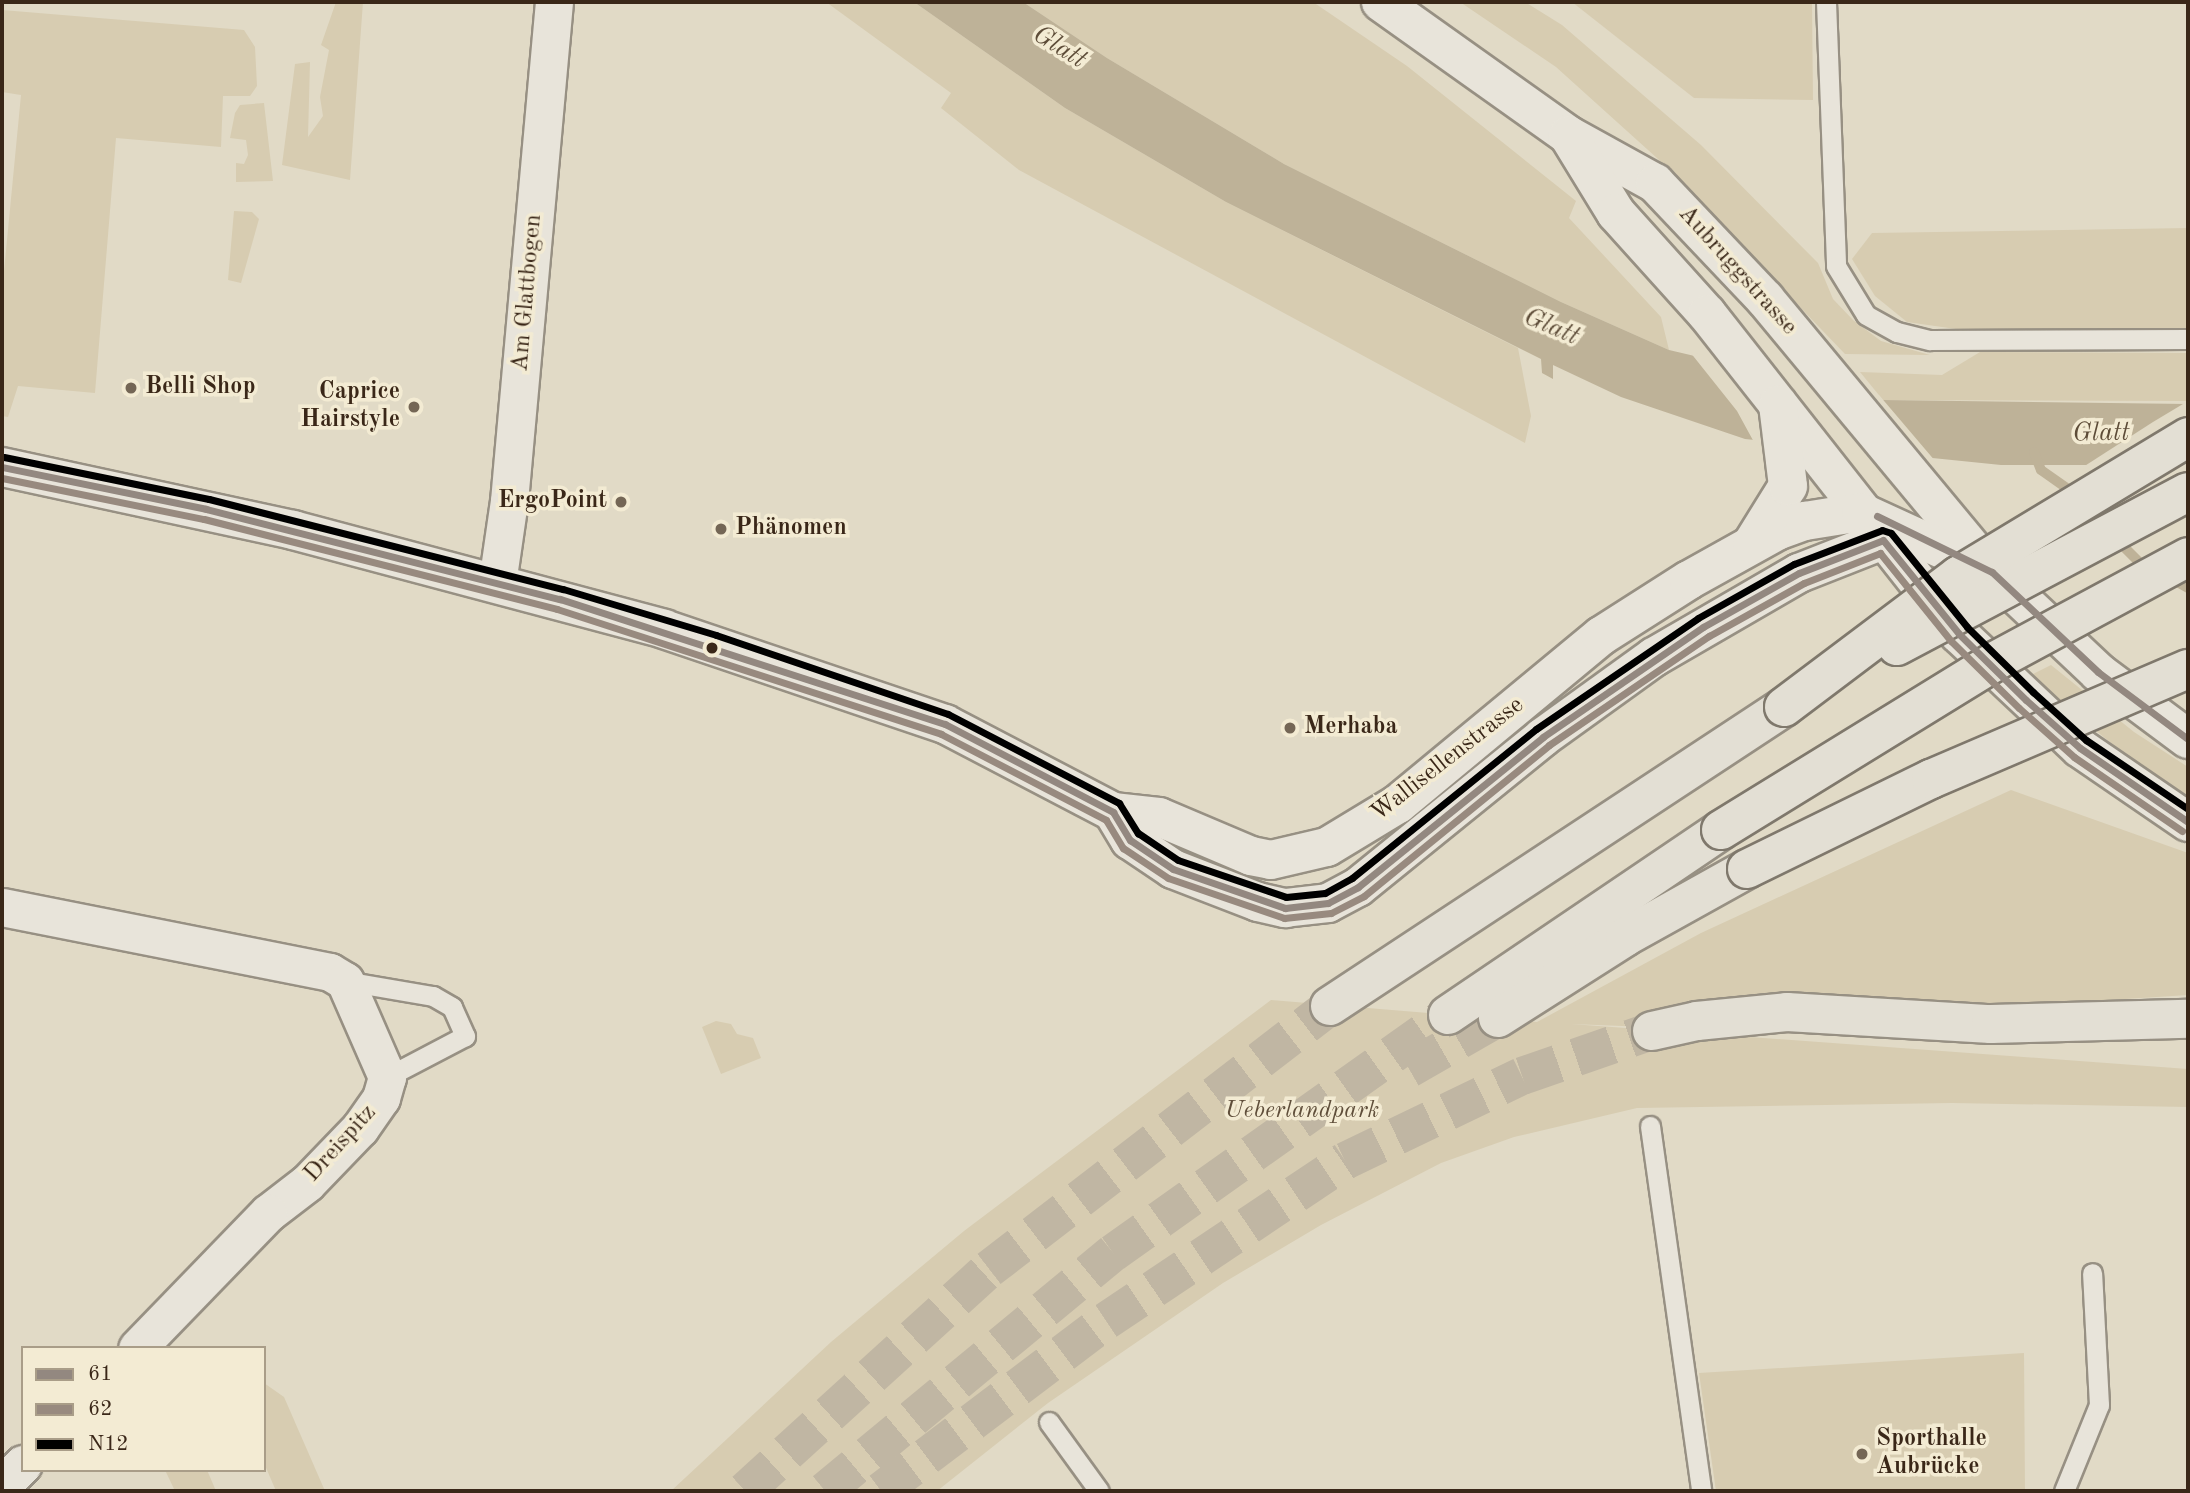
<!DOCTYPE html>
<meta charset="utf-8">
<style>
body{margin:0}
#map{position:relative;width:2190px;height:1493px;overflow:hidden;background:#e1dac6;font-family:"Old Standard TT",serif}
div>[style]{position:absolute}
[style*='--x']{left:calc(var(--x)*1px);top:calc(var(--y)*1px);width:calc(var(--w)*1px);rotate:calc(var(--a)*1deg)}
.green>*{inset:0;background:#d7ccb1}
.water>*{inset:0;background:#beb298}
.pier>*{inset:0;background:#e1dac6}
.stream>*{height:10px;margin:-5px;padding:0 5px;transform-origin:5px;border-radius:5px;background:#beb298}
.motorway-tunnel>*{height:38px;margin-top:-19px;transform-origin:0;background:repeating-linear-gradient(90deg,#c0b6a3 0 38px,transparent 0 57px)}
.roads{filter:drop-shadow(2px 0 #979083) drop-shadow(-2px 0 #979083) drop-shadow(0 2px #979083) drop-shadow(0 -2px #979083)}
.service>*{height:19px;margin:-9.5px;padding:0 9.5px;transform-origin:9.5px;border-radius:9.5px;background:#e8e4da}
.minor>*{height:37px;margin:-18.5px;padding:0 18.5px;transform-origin:18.5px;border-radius:18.5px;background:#e8e4da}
.tertiary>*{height:38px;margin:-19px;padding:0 19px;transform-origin:19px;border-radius:19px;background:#e8e4da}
.motorway>*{height:38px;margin:-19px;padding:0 19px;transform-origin:19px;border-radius:19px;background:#e3dfd4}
.bridges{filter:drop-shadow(2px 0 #7f786c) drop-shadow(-2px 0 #7f786c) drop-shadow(0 2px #7f786c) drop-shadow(0 -2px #7f786c)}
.motorway-bridge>*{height:38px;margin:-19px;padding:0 19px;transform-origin:19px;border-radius:19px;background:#e3dfd4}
.bus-1>*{height:7px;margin:-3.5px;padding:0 3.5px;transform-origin:3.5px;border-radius:3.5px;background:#938880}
.bus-2>*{height:7px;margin:-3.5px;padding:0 3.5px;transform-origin:3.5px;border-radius:3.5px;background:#988a7f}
.bus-3>*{height:7px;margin:-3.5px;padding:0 3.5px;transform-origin:3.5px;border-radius:3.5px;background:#000}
.dots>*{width:19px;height:19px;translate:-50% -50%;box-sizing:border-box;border:4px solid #f3ebd3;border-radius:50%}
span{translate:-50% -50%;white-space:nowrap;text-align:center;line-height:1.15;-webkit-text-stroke:7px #f3ebd3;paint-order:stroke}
.street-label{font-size:24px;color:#3a2718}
.poi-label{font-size:24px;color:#3a2718;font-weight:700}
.left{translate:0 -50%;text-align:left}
.right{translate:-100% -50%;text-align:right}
.park-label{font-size:24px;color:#5f4e3a;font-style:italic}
.water-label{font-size:26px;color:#5d4c38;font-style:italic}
.frame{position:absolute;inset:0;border:4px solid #3a2718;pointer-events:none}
.legend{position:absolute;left:21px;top:1346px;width:245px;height:126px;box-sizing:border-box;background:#f3ebd3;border:2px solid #a99d88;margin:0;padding:9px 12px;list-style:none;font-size:21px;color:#3a2718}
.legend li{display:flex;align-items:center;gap:14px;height:35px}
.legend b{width:35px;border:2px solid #a99d88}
</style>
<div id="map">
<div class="green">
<i style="clip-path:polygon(336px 2px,363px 2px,350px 180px,282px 165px,295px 64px,310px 62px,308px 137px,323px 116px,320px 97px,329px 50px,321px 45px)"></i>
<i style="clip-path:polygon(826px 2px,914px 2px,1065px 108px,1226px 202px,1518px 348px,1531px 416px,1525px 443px,1019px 170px,941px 108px,951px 93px)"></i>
<i style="clip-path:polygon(1023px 2px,1313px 2px,1407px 66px,1576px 201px,1569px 218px,1661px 317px,1669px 350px,1561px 302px,1284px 164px,1107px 58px)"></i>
<i style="clip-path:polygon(1460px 2px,1525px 2px,1562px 25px,1701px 145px,1818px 263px,1833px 299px,1853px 320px,1881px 341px,1930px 355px,1845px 354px,1658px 159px,1556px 67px)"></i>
<i style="clip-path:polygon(1572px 2px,1812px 2px,1813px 100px,1694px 98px)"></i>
<i style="clip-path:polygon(2px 10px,244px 30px,255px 47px,257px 86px,250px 96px,223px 96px,221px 147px,116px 138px,95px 393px,18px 386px,8px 417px,2px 416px,2px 292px,21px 95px,2px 92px)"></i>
<i style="clip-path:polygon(264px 103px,273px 181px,236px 182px,236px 163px,244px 164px,248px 155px,246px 140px,230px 138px,235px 113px,240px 105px)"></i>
<i style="clip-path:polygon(234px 211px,252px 212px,259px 219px,241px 283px,228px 280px)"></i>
<i style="clip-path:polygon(2188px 228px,2188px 328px,1963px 330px,1907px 322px,1875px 296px,1852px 259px,1872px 233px)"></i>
<i style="clip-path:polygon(1980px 352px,2188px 353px,2188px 401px,1883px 400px,1860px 372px,1942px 375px)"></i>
<i style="clip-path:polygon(2051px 665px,2134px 732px,2188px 767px,2188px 796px,2133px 761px,2029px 676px)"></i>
<i style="clip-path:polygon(2011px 790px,2188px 853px,2188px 995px,1673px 1028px,1571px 1024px,2188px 1069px,2188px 1107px,1952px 1103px,1637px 1108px,1514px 1137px,1441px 1163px,1321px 1225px,1223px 1283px,1048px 1403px,937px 1491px,671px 1491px,831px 1342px,964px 1231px,1271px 1000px,1537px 1022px,1701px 933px)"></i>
<i style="clip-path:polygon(716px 1021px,731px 1024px,737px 1034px,753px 1038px,761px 1058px,721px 1074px,702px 1027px)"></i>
<i style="clip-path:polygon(2024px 1353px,2025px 1491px,1716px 1491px,1699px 1373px)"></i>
<i style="clip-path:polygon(264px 1383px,284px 1397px,325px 1491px,276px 1491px,264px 1463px)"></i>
<i style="clip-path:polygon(165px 1470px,207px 1470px,216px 1491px,175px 1491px)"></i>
</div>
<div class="water">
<i style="clip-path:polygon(914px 2px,1023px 2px,1107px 58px,1284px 164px,1561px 302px,1669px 350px,1883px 400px,2188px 404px,2188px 465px,2001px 465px,1745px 439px,1621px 397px,1553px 365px,1553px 379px,1542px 373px,1541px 359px,1226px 202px,1065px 108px)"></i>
</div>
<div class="pier">
<i style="clip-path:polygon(1690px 352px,1879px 395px,1936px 462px,1755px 444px,1737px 411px)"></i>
<i style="clip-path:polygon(2188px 401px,2188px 468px,2080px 469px,2153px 422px)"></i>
</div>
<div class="stream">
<i style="--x:2034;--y:452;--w:19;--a:69"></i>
<i style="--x:2041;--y:470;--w:45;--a:35.1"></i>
<i style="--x:2115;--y:538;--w:47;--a:45"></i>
<i style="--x:2170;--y:578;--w:21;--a:29"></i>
</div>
<div class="motorway-tunnel">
<i style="--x:1409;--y:1069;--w:103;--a:-29.8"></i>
<i style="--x:745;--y:1491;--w:330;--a:-42.3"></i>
<i style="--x:989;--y:1269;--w:431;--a:-37.6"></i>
<i style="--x:825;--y:1491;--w:374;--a:-39.6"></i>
<i style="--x:1113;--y:1253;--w:411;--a:-35.4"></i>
<i style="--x:881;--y:1491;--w:282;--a:-37.1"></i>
<i style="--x:1106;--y:1321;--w:288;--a:-33.8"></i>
<i style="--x:1345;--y:1161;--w:196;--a:-25.7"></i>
<i style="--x:1522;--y:1076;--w:138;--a:-19.1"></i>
</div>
<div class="roads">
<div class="service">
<i style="--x:1826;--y:2;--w:264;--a:87.8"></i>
<i style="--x:1836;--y:266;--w:57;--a:58.5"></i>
<i style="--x:1866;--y:315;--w:35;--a:29"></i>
<i style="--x:1897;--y:332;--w:34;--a:14"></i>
<i style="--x:1930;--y:340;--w:258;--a:-0.2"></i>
<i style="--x:345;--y:981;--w:89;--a:9.7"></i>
<i style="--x:433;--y:996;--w:22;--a:30"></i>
<i style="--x:452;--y:1007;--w:32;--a:66"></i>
<i style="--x:465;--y:1036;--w:88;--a:152.3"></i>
<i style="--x:1650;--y:1126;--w:369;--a:82"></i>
<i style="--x:1049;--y:1422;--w:85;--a:54.1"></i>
<i style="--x:2064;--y:1491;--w:93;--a:-67.9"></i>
<i style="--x:2099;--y:1405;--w:132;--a:-93"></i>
</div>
<div class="minor">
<i style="--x:497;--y:583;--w:83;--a:-81.7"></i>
<i style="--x:509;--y:501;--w:501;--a:-84.85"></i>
<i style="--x:2;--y:907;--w:334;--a:11.2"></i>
<i style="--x:330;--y:972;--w:17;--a:31"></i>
<i style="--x:345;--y:981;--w:105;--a:66.4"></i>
<i style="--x:387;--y:1077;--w:22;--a:106"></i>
<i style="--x:381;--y:1098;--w:37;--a:125"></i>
<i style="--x:360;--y:1128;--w:76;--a:133.9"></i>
<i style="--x:307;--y:1183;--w:49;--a:142.4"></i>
<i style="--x:268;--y:1213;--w:188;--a:134.1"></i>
<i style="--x:2;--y:1485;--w:30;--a:-45"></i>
</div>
<div class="tertiary">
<i style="--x:1381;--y:2;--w:229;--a:35.4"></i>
<i style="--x:1568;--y:135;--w:99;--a:28.9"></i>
<i style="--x:1655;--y:183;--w:160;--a:46.5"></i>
<i style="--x:1765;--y:299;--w:355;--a:50.3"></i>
<i style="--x:1992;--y:572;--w:146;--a:43.3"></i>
<i style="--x:2098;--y:672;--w:112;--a:36.7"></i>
<i style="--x:1570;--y:138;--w:88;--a:58.5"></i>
<i style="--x:1616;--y:213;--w:136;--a:48"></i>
<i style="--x:1707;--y:314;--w:407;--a:51.8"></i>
<i style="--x:1959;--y:634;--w:166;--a:43.3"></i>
<i style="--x:2080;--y:748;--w:131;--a:34.4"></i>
<i style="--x:2;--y:467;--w:298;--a:12.2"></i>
<i style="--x:293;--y:530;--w:384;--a:14.9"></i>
<i style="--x:664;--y:629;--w:297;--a:18.7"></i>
<i style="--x:945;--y:724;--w:190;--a:27.6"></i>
<i style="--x:1113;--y:812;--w:46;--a:6.2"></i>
<i style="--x:1159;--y:817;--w:100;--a:23"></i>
<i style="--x:1251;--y:856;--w:20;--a:11"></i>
<i style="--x:1271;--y:860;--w:57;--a:-13.1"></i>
<i style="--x:1327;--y:847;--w:83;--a:-31.2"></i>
<i style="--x:1398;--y:804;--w:264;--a:-39.6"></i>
<i style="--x:1601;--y:636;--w:104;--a:-32.5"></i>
<i style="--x:1689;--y:580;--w:101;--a:-29.1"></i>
<i style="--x:1777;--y:531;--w:30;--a:-20"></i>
<i style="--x:1805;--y:521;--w:57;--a:-9.1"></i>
<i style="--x:1861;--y:512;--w:144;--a:24.6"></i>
<i style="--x:1752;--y:544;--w:68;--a:-58.2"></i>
<i style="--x:1788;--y:486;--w:82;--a:-97"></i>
<i style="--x:1113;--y:812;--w:33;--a:59"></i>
<i style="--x:1130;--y:840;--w:52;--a:34"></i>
<i style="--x:1173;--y:869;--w:91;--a:21.2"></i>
<i style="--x:1258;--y:902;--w:28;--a:13"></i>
<i style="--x:1285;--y:908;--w:43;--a:-6.6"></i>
<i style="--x:1328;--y:903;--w:34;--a:-28"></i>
<i style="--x:1358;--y:887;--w:238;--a:-39"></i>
<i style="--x:1543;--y:737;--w:137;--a:-35.8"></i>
<i style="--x:1654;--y:657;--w:168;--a:-30.1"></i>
<i style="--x:1799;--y:573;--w:90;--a:-21.4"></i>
</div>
<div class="motorway">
<i style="--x:1330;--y:1006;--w:544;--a:-33.37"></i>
<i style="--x:1448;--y:1015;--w:330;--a:-34.1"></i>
<i style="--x:1498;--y:1018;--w:151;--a:-32.5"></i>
<i style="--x:1625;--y:937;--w:140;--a:-29.1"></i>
<i style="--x:1652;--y:1031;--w:46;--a:-12.5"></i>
<i style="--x:1697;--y:1021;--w:90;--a:-5.7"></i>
<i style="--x:1787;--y:1012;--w:204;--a:3.4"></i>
<i style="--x:1991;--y:1024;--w:197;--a:-1.5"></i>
</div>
</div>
<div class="bridges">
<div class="motorway-bridge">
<i style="--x:1897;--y:646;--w:329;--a:-27.9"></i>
<i style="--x:1784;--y:707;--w:218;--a:-37"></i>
<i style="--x:1958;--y:576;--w:269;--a:-31.1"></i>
<i style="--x:1721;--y:830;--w:324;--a:-31.6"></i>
<i style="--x:1997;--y:660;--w:217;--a:-28.3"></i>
<i style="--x:1747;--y:869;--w:205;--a:-26.1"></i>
<i style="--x:1931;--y:779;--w:280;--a:-23.2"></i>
</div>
</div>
<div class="bus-1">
<i style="--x:2;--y:467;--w:208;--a:11.6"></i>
<i style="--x:206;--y:509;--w:365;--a:14.3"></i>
<i style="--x:560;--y:599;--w:405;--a:18"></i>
<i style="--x:945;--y:724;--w:190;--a:27.6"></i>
<i style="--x:1113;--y:812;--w:33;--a:59"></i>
<i style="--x:1130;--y:840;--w:52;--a:34"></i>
<i style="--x:1173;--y:869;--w:119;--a:19.2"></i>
<i style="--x:1285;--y:908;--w:43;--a:-6.6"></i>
<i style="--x:1328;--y:903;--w:34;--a:-28"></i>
<i style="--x:1358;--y:887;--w:238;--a:-39"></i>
<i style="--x:1543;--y:737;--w:194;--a:-34.5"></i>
<i style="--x:1703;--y:627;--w:110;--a:-29.4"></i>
<i style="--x:1799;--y:573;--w:90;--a:-21.4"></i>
<i style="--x:1883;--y:540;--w:121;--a:51"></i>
<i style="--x:1959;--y:634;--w:94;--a:44.6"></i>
<i style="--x:2026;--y:700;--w:72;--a:41.6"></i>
<i style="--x:2080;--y:748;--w:131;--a:34.4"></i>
<i style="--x:1877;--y:516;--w:128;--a:26"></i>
<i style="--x:1992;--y:572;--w:146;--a:43.3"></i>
<i style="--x:2098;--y:672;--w:112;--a:36.7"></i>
</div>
<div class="bus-2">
<i style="--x:2;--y:478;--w:206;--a:11.5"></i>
<i style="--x:204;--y:519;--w:364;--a:14.3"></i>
<i style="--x:557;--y:609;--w:404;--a:18"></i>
<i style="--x:941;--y:734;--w:186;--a:27.5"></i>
<i style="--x:1106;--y:820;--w:33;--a:59"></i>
<i style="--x:1123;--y:848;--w:54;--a:33.7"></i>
<i style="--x:1168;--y:878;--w:123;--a:19"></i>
<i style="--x:1284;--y:918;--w:47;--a:-6.1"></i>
<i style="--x:1331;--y:913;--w:37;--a:-27"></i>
<i style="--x:1364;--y:896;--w:239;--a:-39.2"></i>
<i style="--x:1549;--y:745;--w:194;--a:-34.3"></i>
<i style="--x:1709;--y:636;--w:109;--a:-29.2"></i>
<i style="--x:1804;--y:583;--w:82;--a:-21.5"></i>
<i style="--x:1880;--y:553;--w:113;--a:51.1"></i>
<i style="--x:1951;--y:641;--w:95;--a:44.6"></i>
<i style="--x:2019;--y:708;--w:74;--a:41.7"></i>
<i style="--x:2074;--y:757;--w:131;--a:34.4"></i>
</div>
<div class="bus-3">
<i style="--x:4;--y:457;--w:209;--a:11.6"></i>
<i style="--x:209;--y:499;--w:365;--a:14.3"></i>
<i style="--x:563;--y:589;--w:160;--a:16.7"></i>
<i style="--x:716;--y:635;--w:245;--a:18.8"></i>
<i style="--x:948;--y:714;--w:193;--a:27.5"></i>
<i style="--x:1119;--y:803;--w:36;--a:58"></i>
<i style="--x:1138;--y:833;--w:48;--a:34"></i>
<i style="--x:1178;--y:860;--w:114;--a:18.9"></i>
<i style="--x:1286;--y:897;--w:39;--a:-6"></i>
<i style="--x:1325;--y:893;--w:31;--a:-29"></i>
<i style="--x:1352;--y:878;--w:237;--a:-39"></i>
<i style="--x:1536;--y:729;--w:196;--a:-34.4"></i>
<i style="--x:1698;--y:618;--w:110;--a:-29.4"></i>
<i style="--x:1794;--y:564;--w:94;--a:-21.1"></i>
<i style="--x:1882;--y:530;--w:9;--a:18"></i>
<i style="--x:1891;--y:533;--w:121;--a:51"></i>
<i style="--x:1967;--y:627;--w:93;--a:44.6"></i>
<i style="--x:2033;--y:692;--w:72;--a:42.2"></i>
<i style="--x:2086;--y:740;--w:123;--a:34.1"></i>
</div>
<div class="dots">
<i style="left:131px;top:388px;background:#746655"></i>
<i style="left:414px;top:407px;background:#746655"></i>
<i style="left:621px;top:502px;background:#746655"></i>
<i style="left:721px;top:529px;background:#746655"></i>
<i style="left:712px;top:648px;background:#3a2718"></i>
<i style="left:1290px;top:728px;background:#746655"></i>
<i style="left:1862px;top:1454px;background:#746655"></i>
</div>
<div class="street-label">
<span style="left:1737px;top:271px;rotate:48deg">Aubruggstrasse</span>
<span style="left:528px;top:293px;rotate:-85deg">Am Glattbogen</span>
<span style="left:1448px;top:760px;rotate:-38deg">Wallisellenstrasse</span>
<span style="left:341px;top:1144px;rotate:-48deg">Dreispitz</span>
</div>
<div class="poi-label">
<span class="left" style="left:145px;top:388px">Belli Shop</span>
<span class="right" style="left:400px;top:407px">Caprice<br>Hairstyle</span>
<span class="right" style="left:607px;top:502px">ErgoPoint</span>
<span class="left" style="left:735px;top:529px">Phänomen</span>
<span class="left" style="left:1304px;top:728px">Merhaba</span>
<span class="left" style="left:1876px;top:1454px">Sporthalle<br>Aubrücke</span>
</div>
<div class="park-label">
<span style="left:1302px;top:1112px">Ueberlandpark</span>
</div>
<div class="water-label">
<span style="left:1059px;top:48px;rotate:32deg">Glatt</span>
<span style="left:1551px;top:328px;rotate:23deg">Glatt</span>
<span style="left:2101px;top:434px;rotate:-1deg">Glatt</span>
</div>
<div class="frame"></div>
<ul class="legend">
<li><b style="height:9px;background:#938880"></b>61</li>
<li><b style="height:9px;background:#988a7f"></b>62</li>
<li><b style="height:9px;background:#000"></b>N12</li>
</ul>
</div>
